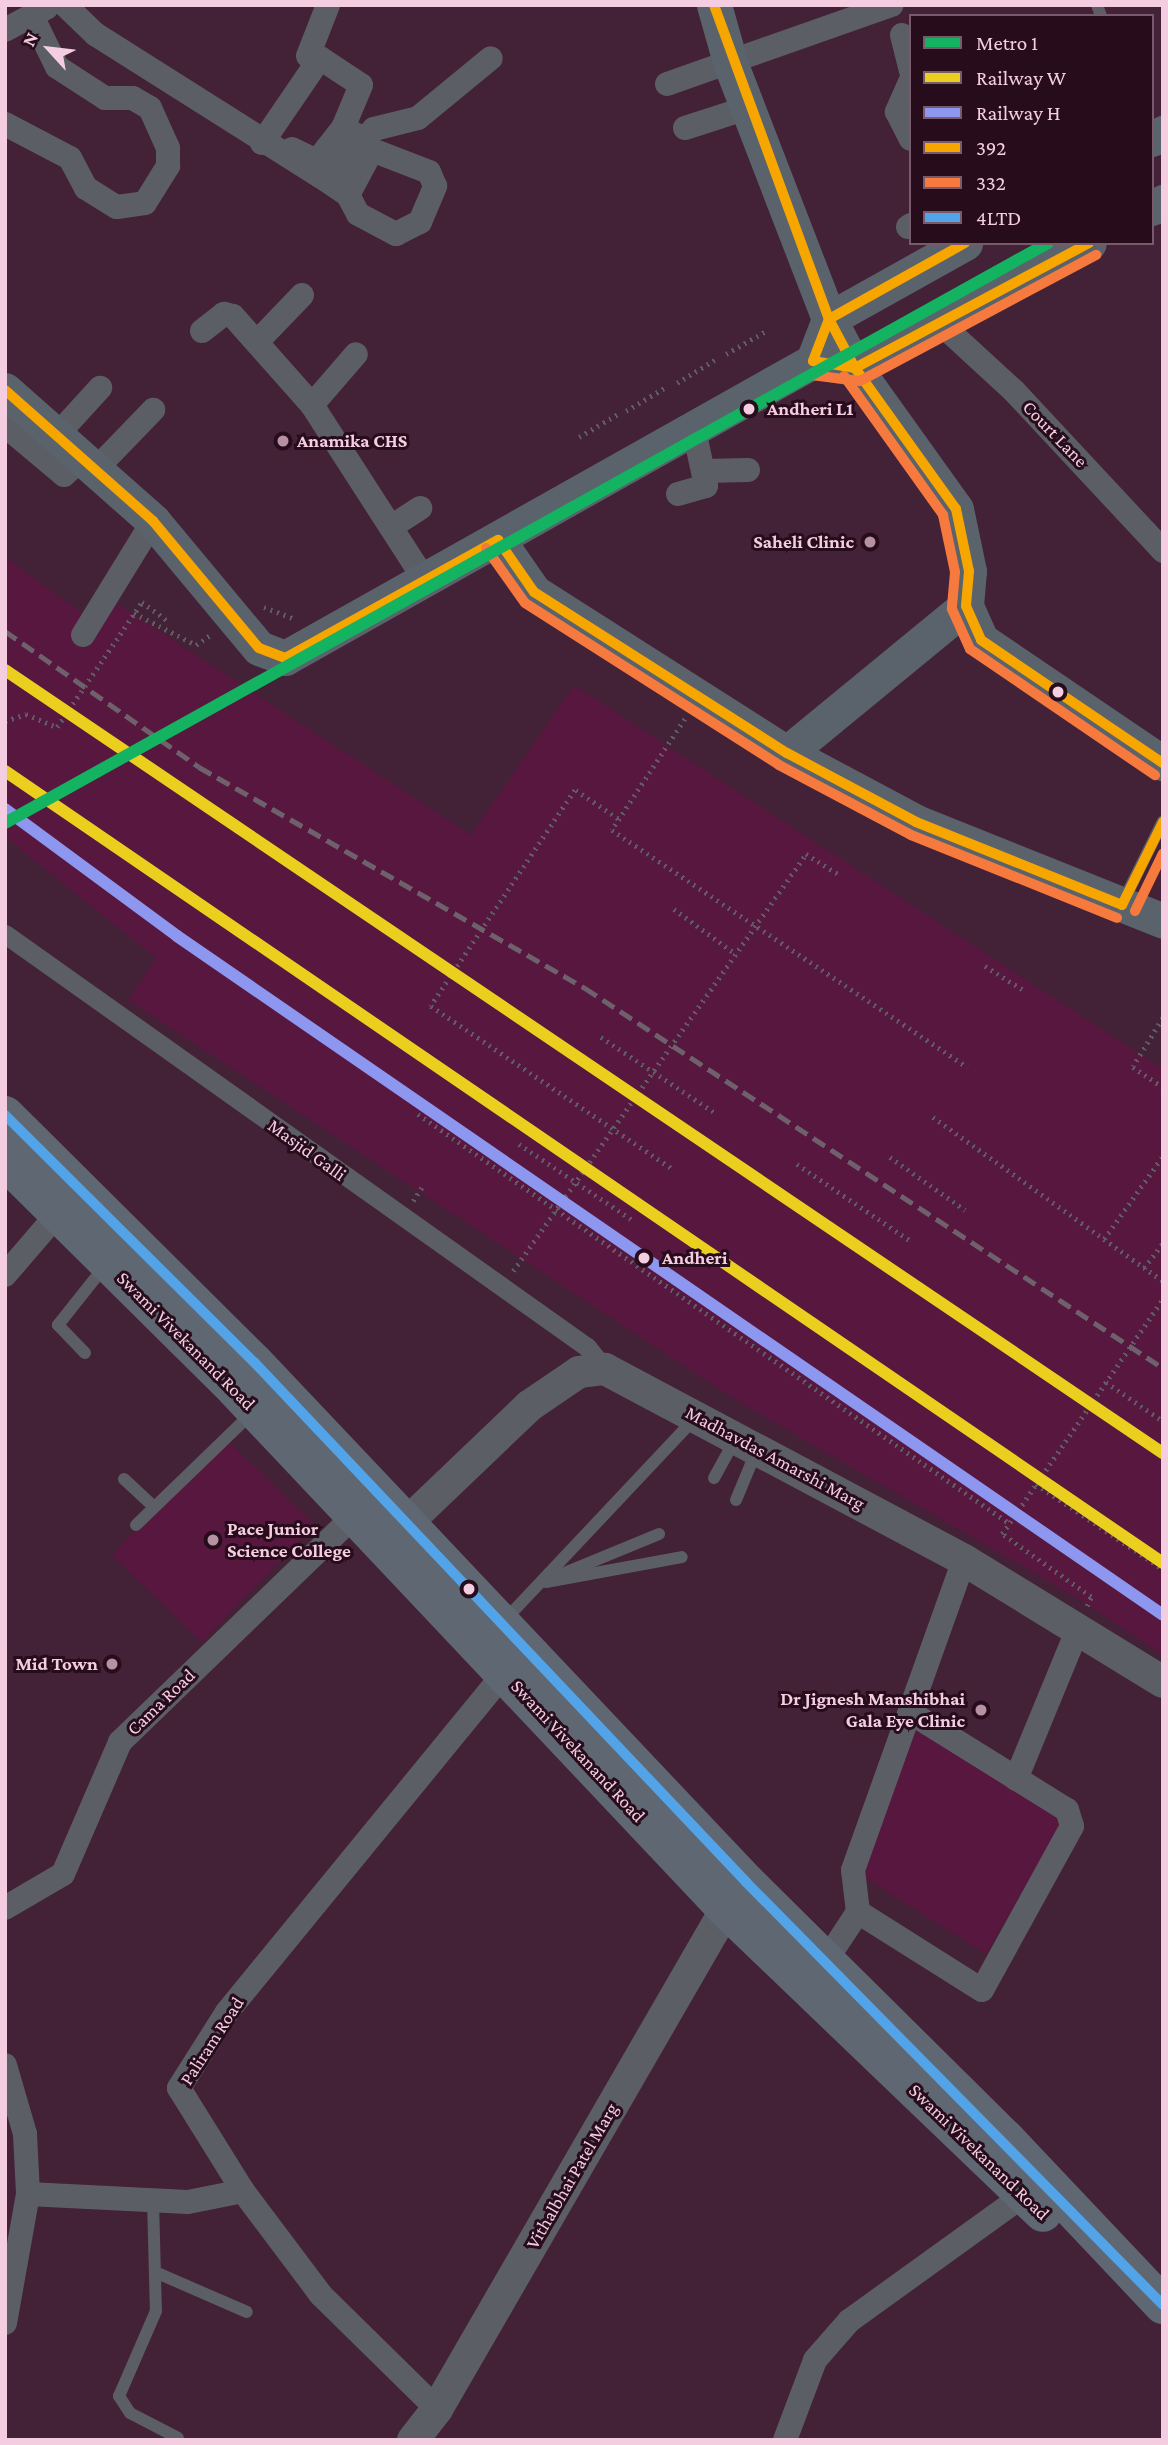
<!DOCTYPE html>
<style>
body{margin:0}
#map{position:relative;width:1168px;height:2445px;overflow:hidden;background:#432136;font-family:"Crimson Pro",serif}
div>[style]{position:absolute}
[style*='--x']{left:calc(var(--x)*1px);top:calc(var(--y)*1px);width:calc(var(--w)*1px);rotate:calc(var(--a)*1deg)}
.built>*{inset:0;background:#57173f;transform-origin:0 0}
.path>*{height:4.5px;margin-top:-2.25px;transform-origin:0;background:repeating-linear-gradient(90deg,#615b65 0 2px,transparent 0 7px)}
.service>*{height:12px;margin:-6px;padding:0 6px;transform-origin:6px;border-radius:6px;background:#5c5e66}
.pedestrian>*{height:19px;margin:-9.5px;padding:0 9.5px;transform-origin:9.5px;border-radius:9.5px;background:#5c5e66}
.minor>*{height:24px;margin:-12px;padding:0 12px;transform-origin:12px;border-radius:12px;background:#5c5e66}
.tertiary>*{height:32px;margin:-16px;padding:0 16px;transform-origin:16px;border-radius:16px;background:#5c5e66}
.secondary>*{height:35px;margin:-17.5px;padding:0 17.5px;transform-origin:17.5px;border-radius:17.5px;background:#5a626b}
.primary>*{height:38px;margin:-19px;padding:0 19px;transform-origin:19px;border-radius:19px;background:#5f6872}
.rail>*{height:5px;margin-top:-2.5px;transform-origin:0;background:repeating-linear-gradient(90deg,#6e616c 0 14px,transparent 0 21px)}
.bus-1>*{height:10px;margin:-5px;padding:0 5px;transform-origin:5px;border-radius:5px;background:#f7a600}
.bus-2>*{height:10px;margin:-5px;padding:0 5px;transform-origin:5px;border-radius:5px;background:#f6793e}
.bus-3>*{height:10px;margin:-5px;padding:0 5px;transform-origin:5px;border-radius:5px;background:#53a3e8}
.rail-1>*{height:12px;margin:-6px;padding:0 6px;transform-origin:6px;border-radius:6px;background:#ebcf1f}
.rail-2>*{height:12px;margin:-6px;padding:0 6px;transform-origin:6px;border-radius:6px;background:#8e97f0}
.metro-1>*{height:12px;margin:-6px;padding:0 6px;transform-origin:6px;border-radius:6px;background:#13b361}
.dots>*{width:19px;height:19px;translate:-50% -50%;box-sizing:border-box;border:4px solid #270d1c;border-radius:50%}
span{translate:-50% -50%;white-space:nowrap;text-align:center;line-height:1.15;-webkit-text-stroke:6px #270d1c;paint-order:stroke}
.stop-label{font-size:19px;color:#f4cde0;font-weight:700}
.left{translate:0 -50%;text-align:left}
.street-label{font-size:19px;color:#f4cde0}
.poi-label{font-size:19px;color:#f4cde0;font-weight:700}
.right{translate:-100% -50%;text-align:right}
.frame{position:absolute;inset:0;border:7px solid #f4cde0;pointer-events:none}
.legend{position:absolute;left:909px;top:14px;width:245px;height:231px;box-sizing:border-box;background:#270d1c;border:2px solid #795a6a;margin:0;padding:9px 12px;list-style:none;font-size:21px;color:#f4cde0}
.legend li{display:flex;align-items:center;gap:14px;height:35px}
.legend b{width:35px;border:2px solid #795a6a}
.north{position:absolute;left:14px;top:14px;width:70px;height:70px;-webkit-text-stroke:5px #270d1c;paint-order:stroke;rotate:297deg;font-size:19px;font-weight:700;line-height:28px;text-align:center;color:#f4cde0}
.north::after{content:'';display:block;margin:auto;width:24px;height:32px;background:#f4cde0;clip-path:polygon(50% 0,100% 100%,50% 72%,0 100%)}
</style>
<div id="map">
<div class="built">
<i style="clip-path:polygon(5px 557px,82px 613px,98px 591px,471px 835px,574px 685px,1163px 1069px,1163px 1655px,1082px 1601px,739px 1402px,128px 1000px,156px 958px,5px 837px)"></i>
<i style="left:225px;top:1438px;width:125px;height:163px;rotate:44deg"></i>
<i style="clip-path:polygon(916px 1728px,1065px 1818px,986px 1954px,860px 1875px)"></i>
</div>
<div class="path">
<i style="--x:726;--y:354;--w:46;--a:-29.9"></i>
<i style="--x:677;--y:383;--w:46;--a:-31.6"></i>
<i style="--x:626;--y:411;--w:47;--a:-31"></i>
<i style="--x:579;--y:437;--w:45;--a:-30.5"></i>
<i style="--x:264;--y:607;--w:31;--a:21"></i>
<i style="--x:134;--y:613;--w:70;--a:27.3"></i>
<i style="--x:196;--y:645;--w:19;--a:-35"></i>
<i style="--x:685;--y:719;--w:133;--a:123.3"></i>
<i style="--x:612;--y:830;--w:427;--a:33.7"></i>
<i style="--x:5;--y:721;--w:22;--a:-18"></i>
<i style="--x:26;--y:714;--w:34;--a:23"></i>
<i style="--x:57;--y:727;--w:151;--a:-55.8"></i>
<i style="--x:142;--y:602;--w:31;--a:36"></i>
<i style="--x:618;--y:819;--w:52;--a:-146"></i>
<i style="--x:575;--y:790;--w:260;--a:123.7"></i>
<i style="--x:431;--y:1006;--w:290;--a:34"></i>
<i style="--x:674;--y:909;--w:77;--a:36"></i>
<i style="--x:985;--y:966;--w:44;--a:31.9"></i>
<i style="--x:1163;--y:1018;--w:57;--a:121.5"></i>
<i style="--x:1133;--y:1067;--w:36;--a:34"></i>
<i style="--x:601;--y:1037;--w:136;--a:33.6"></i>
<i style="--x:418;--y:1114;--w:719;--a:34.69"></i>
<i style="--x:933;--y:1117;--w:282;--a:35.5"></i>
<i style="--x:519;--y:1144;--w:138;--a:33.8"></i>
<i style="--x:890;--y:1157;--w:92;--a:35.2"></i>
<i style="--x:797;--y:1164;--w:139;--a:34.1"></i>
<i style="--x:413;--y:1201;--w:17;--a:-57"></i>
<i style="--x:1104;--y:1239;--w:102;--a:-54.6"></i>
<i style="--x:1144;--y:1268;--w:31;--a:-53"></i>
<i style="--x:513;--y:1271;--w:510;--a:-54.91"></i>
<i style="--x:806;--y:854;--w:39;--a:32"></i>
<i style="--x:1106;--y:1382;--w:69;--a:34.4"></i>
<i style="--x:1036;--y:1484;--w:153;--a:33.8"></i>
<i style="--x:1087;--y:1606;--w:10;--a:-66"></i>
<i style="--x:1091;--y:1597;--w:109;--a:-144.7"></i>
<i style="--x:1002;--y:1534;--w:285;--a:-55.6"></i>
</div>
<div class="service">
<i style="--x:1097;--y:5;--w:12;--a:70"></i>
<i style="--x:1123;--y:902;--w:90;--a:-63.7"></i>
<i style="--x:85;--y:1353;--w:39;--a:-134"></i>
<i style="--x:58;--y:1325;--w:75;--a:-51.5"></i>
<i style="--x:714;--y:1478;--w:46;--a:-61.2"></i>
<i style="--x:124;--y:1479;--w:41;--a:43"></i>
<i style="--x:736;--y:1500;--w:52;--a:-67.4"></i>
<i style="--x:136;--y:1525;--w:161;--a:-44"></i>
<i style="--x:562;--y:1574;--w:105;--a:-22.4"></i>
<i style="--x:546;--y:1582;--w:138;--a:-10.4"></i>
<i style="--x:504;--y:1621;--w:279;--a:-46.7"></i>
<i style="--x:153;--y:2200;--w:111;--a:88.5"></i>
<i style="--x:156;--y:2311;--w:93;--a:113.5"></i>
<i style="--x:119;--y:2396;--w:20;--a:57"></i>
<i style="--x:130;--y:2413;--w:54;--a:27.5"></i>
<i style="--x:155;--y:2272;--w:100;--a:23.5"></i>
</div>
<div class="pedestrian">
<i style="--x:5;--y:934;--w:714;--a:35.36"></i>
<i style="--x:587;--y:1347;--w:28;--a:51"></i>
</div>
<div class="minor">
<i style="--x:65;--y:5;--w:42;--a:44"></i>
<i style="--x:95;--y:34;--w:266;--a:32.3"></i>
<i style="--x:320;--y:176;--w:13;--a:-18"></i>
<i style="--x:332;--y:172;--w:60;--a:-45.7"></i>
<i style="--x:374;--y:129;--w:45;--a:-14"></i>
<i style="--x:418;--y:118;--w:94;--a:-39.4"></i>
<i style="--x:5;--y:30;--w:47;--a:-28.2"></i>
<i style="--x:902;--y:35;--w:37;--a:76"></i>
<i style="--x:308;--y:56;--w:55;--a:-68.6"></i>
<i style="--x:911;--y:80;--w:35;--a:114"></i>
<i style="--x:897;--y:112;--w:30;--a:63"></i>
<i style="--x:667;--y:84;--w:238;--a:-19.4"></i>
<i style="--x:5;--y:124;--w:73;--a:27.6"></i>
<i style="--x:70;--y:158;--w:34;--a:62"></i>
<i style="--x:86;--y:188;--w:36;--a:32"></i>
<i style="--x:117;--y:207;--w:28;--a:-8"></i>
<i style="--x:145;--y:203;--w:44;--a:-58.1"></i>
<i style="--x:168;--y:166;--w:18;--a:-90"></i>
<i style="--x:168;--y:148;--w:44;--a:-114.2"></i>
<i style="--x:150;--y:108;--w:20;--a:-150"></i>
<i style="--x:133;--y:98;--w:28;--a:180"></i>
<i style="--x:105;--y:98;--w:57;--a:-147.1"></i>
<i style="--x:57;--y:67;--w:57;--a:-116.1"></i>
<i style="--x:685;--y:128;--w:65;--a:-17.9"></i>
<i style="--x:262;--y:143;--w:103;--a:-55.7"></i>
<i style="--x:320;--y:58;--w:49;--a:33.4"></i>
<i style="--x:361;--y:85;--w:47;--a:112.7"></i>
<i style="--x:343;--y:128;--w:25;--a:27"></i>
<i style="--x:292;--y:149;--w:28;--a:26"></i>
<i style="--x:317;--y:161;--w:42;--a:-51.8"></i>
<i style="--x:320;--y:176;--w:34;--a:34"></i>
<i style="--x:348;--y:195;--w:21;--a:62"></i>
<i style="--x:358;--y:214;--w:43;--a:27.8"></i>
<i style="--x:396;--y:234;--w:27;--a:-27"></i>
<i style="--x:420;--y:222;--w:39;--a:-67"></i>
<i style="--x:435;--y:186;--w:15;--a:-113"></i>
<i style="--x:429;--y:172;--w:61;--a:-158.9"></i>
<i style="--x:372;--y:150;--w:51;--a:118.1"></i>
<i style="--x:908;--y:227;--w:4;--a:-34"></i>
<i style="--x:940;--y:323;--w:100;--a:42.6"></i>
<i style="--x:1014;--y:391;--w:219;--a:47"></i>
<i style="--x:202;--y:331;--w:28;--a:-38"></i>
<i style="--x:224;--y:314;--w:9;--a:13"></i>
<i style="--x:233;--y:316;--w:119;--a:48.4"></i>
<i style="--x:312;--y:405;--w:211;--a:57.2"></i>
<i style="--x:257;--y:342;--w:65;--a:-46.2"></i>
<i style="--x:312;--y:405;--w:67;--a:-49.2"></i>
<i style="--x:27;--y:406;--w:29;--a:126"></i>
<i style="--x:10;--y:429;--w:6;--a:45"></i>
<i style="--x:14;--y:433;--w:65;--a:40"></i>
<i style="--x:64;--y:475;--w:26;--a:-43"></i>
<i style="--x:47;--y:446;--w:79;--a:-47.6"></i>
<i style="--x:97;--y:468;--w:81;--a:-46"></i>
<i style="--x:705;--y:471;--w:43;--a:-1.3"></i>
<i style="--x:678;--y:494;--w:29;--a:-16"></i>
<i style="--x:706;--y:486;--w:57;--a:-102.1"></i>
<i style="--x:391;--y:527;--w:35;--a:-33"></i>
<i style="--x:83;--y:635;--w:134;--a:-58.4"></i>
<i style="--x:5;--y:1275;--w:94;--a:-49.3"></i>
<i style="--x:1016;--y:1779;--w:165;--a:-67.6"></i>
<i style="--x:5;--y:1908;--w:67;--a:-30.4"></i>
<i style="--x:63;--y:1874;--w:144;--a:-66.6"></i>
<i style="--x:120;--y:1742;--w:338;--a:-44"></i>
<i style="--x:858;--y:1912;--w:146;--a:32.2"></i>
<i style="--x:982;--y:1990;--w:187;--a:-61.2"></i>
<i style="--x:1072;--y:1826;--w:17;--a:-107"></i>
<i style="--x:1067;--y:1810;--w:184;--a:-148.1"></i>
<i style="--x:825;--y:1962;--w:60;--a:-56.6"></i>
<i style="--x:858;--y:1912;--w:42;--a:-96.8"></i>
<i style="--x:853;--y:1870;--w:329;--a:-70.3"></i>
<i style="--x:5;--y:2065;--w:72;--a:73.8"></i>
<i style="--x:25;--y:2134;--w:60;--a:87.1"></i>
<i style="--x:28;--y:2194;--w:131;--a:100.1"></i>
<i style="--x:28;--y:2194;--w:160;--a:2.9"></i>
<i style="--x:188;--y:2202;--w:56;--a:-11.3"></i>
<i style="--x:437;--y:2409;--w:163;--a:-135.5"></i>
<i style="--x:321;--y:2295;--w:130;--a:-126.9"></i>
<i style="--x:243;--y:2191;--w:121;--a:-121.9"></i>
<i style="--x:179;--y:2088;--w:90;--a:-57.7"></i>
<i style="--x:227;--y:2012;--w:438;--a:-50.7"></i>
<i style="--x:785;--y:2440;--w:85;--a:-69.4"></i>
<i style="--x:815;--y:2360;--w:52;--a:-48.9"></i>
<i style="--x:849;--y:2321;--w:216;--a:-35.8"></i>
</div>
<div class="tertiary">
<i style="--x:390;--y:1539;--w:192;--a:-43.7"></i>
<i style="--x:529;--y:1406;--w:60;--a:-34.2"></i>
<i style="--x:579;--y:1372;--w:26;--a:-7"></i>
<i style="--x:605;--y:1369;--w:407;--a:28"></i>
<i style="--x:964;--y:1560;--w:233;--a:31.5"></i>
<i style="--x:413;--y:2440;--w:39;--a:-52"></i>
<i style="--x:437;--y:2409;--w:578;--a:-59.97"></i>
</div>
<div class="secondary">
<i style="--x:714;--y:5;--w:62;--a:74.2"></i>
<i style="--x:731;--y:65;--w:272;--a:68.9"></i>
<i style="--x:829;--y:319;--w:55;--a:62"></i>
<i style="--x:855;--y:368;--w:173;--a:54.4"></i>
<i style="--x:956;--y:509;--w:63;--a:78.2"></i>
<i style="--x:969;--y:571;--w:35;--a:95"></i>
<i style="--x:966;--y:606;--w:37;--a:66"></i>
<i style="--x:981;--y:640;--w:220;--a:34.1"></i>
<i style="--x:1152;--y:139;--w:13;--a:-29"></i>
<i style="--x:1152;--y:208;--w:13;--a:-29"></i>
<i style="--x:834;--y:365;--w:21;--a:8"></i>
<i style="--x:855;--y:368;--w:265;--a:-28.1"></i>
<i style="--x:5;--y:390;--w:198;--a:41.5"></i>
<i style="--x:153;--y:521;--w:165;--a:50.2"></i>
<i style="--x:259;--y:648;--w:28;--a:21"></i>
<i style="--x:285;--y:658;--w:606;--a:-29.36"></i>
<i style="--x:813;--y:361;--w:45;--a:-69.1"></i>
<i style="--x:829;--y:319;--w:156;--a:-29.2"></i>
<i style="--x:498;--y:540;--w:63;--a:55.3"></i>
<i style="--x:534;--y:592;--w:300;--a:32.5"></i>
<i style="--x:787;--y:753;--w:146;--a:28.1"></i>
<i style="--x:916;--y:822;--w:266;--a:21.8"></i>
<i style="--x:787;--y:753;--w:232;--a:-39.4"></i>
</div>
<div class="primary">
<i style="--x:5;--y:1115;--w:351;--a:44.8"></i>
<i style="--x:254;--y:1362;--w:716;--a:46.58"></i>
<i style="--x:746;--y:1882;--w:364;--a:44.7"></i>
<i style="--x:1005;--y:2138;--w:230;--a:46.6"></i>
<i style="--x:5;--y:1161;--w:324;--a:44.7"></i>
<i style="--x:235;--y:1389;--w:715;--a:46.64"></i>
<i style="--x:726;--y:1909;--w:439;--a:43.8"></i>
</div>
<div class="rail">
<i style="--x:5;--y:631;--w:237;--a:35"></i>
<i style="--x:199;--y:767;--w:445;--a:29.8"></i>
<i style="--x:585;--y:988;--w:692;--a:33.32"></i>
</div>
<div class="bus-1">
<i style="--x:714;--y:5;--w:334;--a:69.9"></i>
<i style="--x:829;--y:319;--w:55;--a:62"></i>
<i style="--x:855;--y:368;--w:173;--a:54.4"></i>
<i style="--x:956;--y:509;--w:63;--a:78.2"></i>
<i style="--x:969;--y:571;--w:35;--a:95"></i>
<i style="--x:966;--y:606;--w:37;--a:66"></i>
<i style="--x:981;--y:640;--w:220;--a:34.1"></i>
<i style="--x:965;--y:243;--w:156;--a:150.8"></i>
<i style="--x:829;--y:319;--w:45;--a:110.9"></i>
<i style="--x:813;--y:361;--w:43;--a:9.5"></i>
<i style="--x:855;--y:368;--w:265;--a:-28.1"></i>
<i style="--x:5;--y:390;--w:198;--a:41.5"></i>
<i style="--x:153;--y:521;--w:165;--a:50.2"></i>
<i style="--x:259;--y:648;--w:28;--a:21"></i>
<i style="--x:285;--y:658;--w:244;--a:-29"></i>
<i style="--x:498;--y:540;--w:63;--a:55.3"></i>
<i style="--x:534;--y:592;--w:300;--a:32.5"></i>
<i style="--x:787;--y:753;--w:146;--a:28.1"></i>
<i style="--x:916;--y:822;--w:222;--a:21.9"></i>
<i style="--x:1122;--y:905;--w:93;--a:-63.7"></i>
</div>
<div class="bus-2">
<i style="--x:811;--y:375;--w:49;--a:7"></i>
<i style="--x:860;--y:381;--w:268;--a:-28.1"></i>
<i style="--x:844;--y:376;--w:171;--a:54.5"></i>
<i style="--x:943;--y:515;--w:58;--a:78.1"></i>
<i style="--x:955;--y:572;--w:37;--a:95"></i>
<i style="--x:952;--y:609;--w:44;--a:65.8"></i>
<i style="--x:970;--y:649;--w:224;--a:34.3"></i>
<i style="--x:486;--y:548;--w:67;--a:54.7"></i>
<i style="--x:525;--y:603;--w:301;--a:32.5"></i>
<i style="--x:779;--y:765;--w:149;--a:27.9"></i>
<i style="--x:911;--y:835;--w:222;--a:21.9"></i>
<i style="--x:1135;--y:911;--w:64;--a:-64.2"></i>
</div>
<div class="bus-3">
<i style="--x:5;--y:1115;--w:351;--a:44.8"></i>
<i style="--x:254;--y:1362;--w:716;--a:46.58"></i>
<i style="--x:746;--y:1882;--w:594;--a:45.41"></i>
</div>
<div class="rail-1">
<i style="--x:5;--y:670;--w:1398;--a:34.07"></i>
<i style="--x:5;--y:771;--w:1403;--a:34.37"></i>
</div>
<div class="rail-2">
<i style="--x:5;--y:809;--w:214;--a:36.4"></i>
<i style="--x:177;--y:936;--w:1197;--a:34.55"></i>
</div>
<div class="metro-1">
<i style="--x:5;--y:823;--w:1193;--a:-29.08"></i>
</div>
<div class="dots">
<i style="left:749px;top:409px;background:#f4cde0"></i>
<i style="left:283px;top:441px;background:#b691a4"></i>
<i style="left:870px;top:542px;background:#b691a4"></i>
<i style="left:1058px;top:692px;background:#f4cde0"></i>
<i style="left:644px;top:1258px;background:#f4cde0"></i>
<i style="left:213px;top:1540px;background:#b691a4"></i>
<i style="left:469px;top:1589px;background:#f4cde0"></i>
<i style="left:112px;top:1664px;background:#b691a4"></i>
<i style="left:981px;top:1710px;background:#b691a4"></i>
</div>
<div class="stop-label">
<span class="left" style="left:767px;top:409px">Andheri L1</span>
<span class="left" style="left:662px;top:1258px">Andheri</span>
</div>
<div class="street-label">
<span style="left:1055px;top:434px;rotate:46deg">Court Lane</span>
<span style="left:307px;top:1150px;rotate:36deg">Masjid Galli</span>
<span style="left:186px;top:1341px;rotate:45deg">Swami Vivekanand Road</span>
<span style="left:775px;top:1458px;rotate:28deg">Madhavdas Amarshi Marg</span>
<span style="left:161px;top:1702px;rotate:-44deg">Cama Road</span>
<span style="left:578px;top:1751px;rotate:47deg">Swami Vivekanand Road</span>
<span style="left:212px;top:2041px;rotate:-57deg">Paliram Road</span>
<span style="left:979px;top:2152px;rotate:44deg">Swami Vivekanand Road</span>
<span style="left:572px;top:2176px;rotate:-60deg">Vithalbhai Patel Marg</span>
</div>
<div class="poi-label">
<span class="left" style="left:297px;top:441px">Anamika CHS</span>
<span class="right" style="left:854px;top:542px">Saheli Clinic</span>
<span class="left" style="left:227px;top:1540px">Pace Junior<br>Science College</span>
<span class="right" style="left:98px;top:1664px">Mid Town</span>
<span class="right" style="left:965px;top:1710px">Dr Jignesh Manshibhai<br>Gala Eye Clinic</span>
</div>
<div class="frame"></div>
<ul class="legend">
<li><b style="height:9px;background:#13b361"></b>Metro 1</li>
<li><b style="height:9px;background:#ebcf1f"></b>Railway W</li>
<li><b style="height:9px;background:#8e97f0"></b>Railway H</li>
<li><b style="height:9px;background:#f7a600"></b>392</li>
<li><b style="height:9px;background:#f6793e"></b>332</li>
<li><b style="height:9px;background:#53a3e8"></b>4LTD</li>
</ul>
<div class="north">N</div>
</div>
